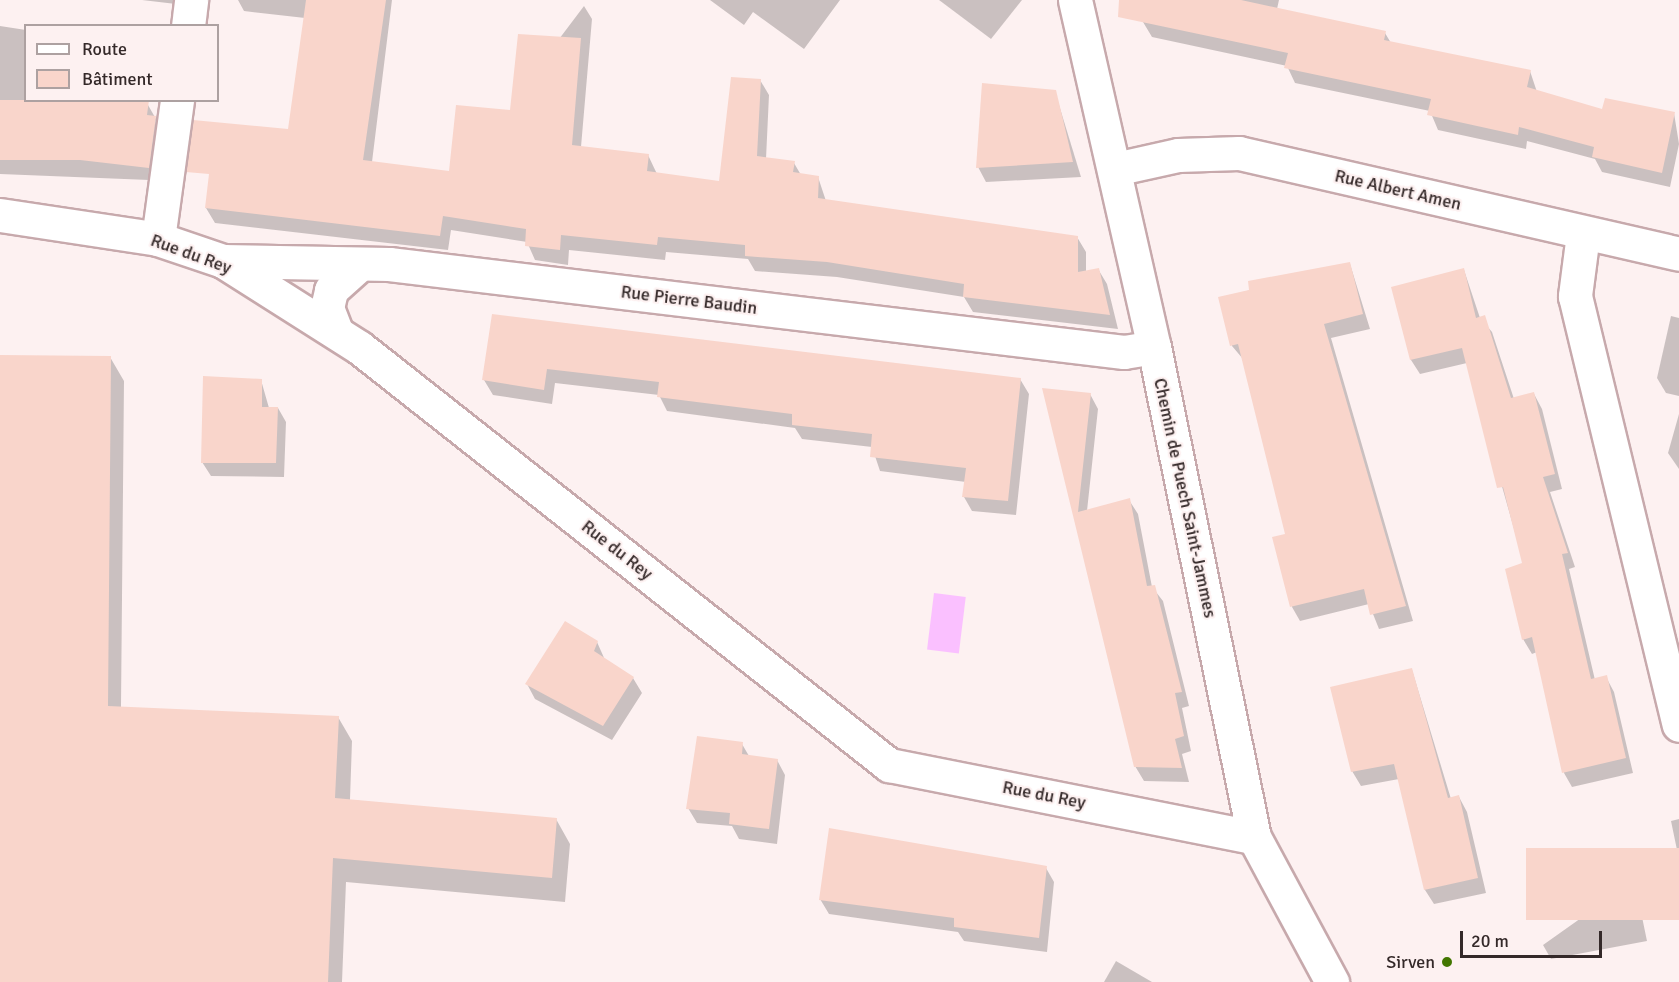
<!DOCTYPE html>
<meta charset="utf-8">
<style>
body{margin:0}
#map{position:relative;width:1679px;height:982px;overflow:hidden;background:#fdf1f1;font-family:Signika,sans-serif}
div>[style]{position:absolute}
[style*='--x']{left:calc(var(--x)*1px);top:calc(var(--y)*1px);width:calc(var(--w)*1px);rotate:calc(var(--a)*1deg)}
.water>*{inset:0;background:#fac0ff;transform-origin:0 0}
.shadow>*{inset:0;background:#0003}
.building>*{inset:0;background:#f9d5cb;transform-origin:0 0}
.roads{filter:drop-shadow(2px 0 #c7a9ac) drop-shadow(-2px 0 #c7a9ac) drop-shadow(0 2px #c7a9ac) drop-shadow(0 -2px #c7a9ac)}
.minor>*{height:33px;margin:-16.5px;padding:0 16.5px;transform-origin:16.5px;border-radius:16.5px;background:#fff}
.dots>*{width:16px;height:16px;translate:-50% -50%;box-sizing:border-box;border:3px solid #fdf1f1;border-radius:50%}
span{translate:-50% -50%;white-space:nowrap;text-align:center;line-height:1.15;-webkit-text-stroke:4.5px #fdf1f1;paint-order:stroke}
.street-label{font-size:18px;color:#342929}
.poi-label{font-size:18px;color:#342929}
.right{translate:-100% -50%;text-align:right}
.legend{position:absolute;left:24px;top:24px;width:195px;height:78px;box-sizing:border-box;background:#fdf1f1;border:2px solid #ada1a1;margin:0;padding:8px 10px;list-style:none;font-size:18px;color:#342929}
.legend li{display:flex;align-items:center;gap:12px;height:30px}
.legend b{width:30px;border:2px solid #ada1a1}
.scale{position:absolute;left:1460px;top:931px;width:142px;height:27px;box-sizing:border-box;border:3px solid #342929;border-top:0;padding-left:8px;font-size:18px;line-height:21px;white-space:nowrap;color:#342929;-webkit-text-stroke:4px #fdf1f1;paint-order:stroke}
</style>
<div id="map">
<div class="water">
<i style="left:934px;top:593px;width:32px;height:57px;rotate:7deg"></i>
</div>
<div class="shadow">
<i style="clip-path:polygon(142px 0,176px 0,176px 4px)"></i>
<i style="clip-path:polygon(238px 0,392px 0,372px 162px,450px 173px,512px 111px,513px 100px,584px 6px,592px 19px,581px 147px,648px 155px,657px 174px,721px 183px,760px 80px,769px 95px,766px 159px,794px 163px,801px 175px,818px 177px,826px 201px,1077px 237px,1086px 252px,1086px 272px,1098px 269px,1107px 284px,1118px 329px,973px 312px,964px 297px,837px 277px,755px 271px,748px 259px,666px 252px,665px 260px,569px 250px,568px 265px,535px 260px,527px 242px,451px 230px,448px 250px,215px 223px,206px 208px,218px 124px,289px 131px,305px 18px,244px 11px)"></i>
<i style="clip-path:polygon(710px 0,840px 0,804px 49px,753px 12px,744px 25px)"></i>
<i style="clip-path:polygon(939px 0,1022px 0,991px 39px)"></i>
<i style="clip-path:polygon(1148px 0,1279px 0,1277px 9px,1385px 33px,1391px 43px,1530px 71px,1537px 92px,1603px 111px,1674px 113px,1679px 144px,1670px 187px,1602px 172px,1595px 159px,1527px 141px,1526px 149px,1438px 130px,1430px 111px,1295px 83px,1287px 66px,1152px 37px,1143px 22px)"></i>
<i style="clip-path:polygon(0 26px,26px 30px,26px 100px,148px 105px,156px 119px,149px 180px,0 174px)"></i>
<i style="clip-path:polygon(1055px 92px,1081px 177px,986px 182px,978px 167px)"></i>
<i style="clip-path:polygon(1350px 264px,1370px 329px,1331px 338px,1413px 621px,1379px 629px,1369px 604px,1300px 621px,1292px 607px,1287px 535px,1243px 359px,1232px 346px,1220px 298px)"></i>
<i style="clip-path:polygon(1464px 270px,1480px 318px,1492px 332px,1514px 399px,1534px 394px,1542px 409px,1562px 489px,1550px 492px,1575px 567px,1569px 569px,1595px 680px,1606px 677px,1614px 692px,1633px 773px,1572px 787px,1564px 773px,1537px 652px,1532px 654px,1523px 639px,1524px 564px,1467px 363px,1420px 374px,1411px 360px,1393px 288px)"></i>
<i style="clip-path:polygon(494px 316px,1020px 379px,1029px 394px,1016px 515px,972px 511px,964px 497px,966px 482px,880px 471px,872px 447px,802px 439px,795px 428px,667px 411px,659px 395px,555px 383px,552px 404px,493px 395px,484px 380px)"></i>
<i style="clip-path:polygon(1671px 316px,1679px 318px,1679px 396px,1666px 393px,1657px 378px)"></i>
<i style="clip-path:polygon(0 356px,110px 357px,124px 381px,121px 708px,338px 717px,352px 741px,350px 800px,556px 819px,570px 844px,565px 902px,346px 882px,342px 982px,0 982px)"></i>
<i style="clip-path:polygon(261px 380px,269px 408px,278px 408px,286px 422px,284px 477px,211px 476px,202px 462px)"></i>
<i style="clip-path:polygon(1044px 390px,1090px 394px,1098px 409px,1087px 511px,1129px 500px,1138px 514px,1152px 587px,1163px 601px,1189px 706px,1182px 708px,1191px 751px,1182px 754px,1189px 782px,1144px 781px,1135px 766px)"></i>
<i style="clip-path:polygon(1679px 414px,1679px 469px,1668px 453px)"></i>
<i style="clip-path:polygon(597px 642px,605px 660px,633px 678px,642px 693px,612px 740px,535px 699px,527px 684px)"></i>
<i style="clip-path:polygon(1412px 670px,1451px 799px,1459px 797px,1467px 812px,1486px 893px,1434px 904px,1425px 890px,1399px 779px,1361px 786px,1352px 771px)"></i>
<i style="clip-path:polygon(742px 744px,749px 756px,777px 760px,785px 775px,777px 844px,739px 839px,732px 826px,697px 823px,688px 808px)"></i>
<i style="clip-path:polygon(1679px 819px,1679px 903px,1641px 912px,1647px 941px,1551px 959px,1543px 945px,1677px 850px,1671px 821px)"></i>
<i style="clip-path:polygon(1046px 868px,1054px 882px,1047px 952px,964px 941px,958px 932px,829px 914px,820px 899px)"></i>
<i style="clip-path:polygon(1116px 961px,1152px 982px,1104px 982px)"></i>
</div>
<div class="building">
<i style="clip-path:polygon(306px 0,386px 0,363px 160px,449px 171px,456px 105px,510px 110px,518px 34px,581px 38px,572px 145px,649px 154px,647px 171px,719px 181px,731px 77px,761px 79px,757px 156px,795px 161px,793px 172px,819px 176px,818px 198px,1078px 236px,1078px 272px,1099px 268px,1110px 315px,963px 297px,964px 284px,827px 262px,745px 256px,745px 245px,658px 237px,657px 245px,561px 235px,560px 250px,525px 246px,526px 229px,443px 216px,440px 236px,205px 208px,209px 174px,186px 172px,193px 120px,288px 129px)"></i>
<i style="clip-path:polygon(1119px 0,1241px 0,1386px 31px,1384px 40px,1531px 70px,1527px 87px,1602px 109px,1605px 98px,1675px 112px,1662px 173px,1592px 157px,1594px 147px,1519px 127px,1518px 135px,1427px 115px,1431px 99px,1284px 68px,1288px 53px,1118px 17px)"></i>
<i style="clip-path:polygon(982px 83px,1056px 90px,1073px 162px,976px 168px)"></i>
<i style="clip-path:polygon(0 100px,149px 100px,147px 115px,156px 116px,149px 168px,80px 160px,0 160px)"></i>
<i style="clip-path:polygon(1350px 262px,1363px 314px,1324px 324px,1406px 606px,1370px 615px,1364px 589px,1290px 607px,1272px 537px,1285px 534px,1238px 344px,1230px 346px,1218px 297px,1249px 290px,1248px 281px)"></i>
<i style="clip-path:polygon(1464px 268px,1476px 318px,1485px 315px,1511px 398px,1534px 392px,1555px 474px,1543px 477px,1568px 553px,1562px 554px,1591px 679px,1607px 675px,1626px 758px,1562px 773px,1532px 637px,1522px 640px,1505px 569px,1522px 563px,1503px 487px,1497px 488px,1462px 348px,1410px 360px,1391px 287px)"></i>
<i style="clip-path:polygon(492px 314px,1021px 378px,1008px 501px,962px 497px,966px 468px,870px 457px,872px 434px,792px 425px,792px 414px,657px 397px,659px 382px,547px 369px,544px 390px,482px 380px)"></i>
<i style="clip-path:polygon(0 355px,111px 356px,108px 706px,339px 716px,335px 798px,557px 818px,552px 878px,333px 858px,328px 982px,0 982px)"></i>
<i style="clip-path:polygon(203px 376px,262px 379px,262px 407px,278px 407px,276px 463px,201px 463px)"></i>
<i style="clip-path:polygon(1042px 388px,1091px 393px,1078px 512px,1130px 498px,1147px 586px,1155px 585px,1182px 692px,1175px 693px,1184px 736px,1175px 739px,1182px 768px,1134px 767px)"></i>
<i style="clip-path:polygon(565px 621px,598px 641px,594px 651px,634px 677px,603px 726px,525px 684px)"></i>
<i style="clip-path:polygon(1412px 668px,1448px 798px,1459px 795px,1478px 878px,1424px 890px,1394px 764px,1351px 772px,1330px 687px)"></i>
<i style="clip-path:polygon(697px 736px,743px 742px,742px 754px,778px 759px,769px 829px,729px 824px,730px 813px,686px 809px)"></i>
<i style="clip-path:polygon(829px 828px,1047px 866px,1039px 938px,954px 927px,954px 918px,819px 900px)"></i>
<i style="left:1679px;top:848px;width:72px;height:153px;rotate:90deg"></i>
</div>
<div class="roads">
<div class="minor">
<i style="--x:1075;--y:0;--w:356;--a:77.2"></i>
<i style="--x:1154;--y:347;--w:500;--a:78.47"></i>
<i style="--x:1254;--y:837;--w:165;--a:61.7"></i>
<i style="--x:188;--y:26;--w:26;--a:-83"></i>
<i style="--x:1115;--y:169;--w:65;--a:-12.5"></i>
<i style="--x:1178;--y:155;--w:61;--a:-1.9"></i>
<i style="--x:1239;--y:153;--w:451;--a:12.9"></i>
<i style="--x:0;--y:215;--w:160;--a:8.6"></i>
<i style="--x:158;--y:239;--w:69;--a:18.7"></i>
<i style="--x:223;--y:261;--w:162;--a:32.4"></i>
<i style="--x:360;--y:348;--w:674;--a:38.25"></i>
<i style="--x:889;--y:765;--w:372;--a:11.2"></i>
<i style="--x:1583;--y:234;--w:63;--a:97.4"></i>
<i style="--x:1575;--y:296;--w:441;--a:76.4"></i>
<i style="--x:158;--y:239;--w:140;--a:-82.2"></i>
<i style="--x:223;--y:261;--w:166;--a:1"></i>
<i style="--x:389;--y:264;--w:740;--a:6.83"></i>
<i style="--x:1124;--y:352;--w:30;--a:-9"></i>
<i style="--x:336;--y:331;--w:25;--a:-111"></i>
<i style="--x:327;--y:308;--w:18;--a:-77"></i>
<i style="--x:331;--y:290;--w:39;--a:-42"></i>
</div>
</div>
<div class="dots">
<i style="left:1447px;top:962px;background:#427600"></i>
</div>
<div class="street-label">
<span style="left:1398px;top:190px;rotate:13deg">Rue Albert Amen</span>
<span style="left:191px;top:254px;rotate:20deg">Rue du Rey</span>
<span style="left:689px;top:300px;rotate:7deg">Rue Pierre Baudin</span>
<span style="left:1185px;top:498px;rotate:78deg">Chemin de Puech Saint-Jammes</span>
<span style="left:617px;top:550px;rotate:38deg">Rue du Rey</span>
<span style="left:1044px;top:795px;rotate:11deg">Rue du Rey</span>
</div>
<div class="poi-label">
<span class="right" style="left:1435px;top:962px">Sirven</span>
</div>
<ul class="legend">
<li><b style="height:8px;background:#fff"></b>Route</li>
<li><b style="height:16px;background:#f9d5cb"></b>Bâtiment</li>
</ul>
<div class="scale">20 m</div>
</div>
